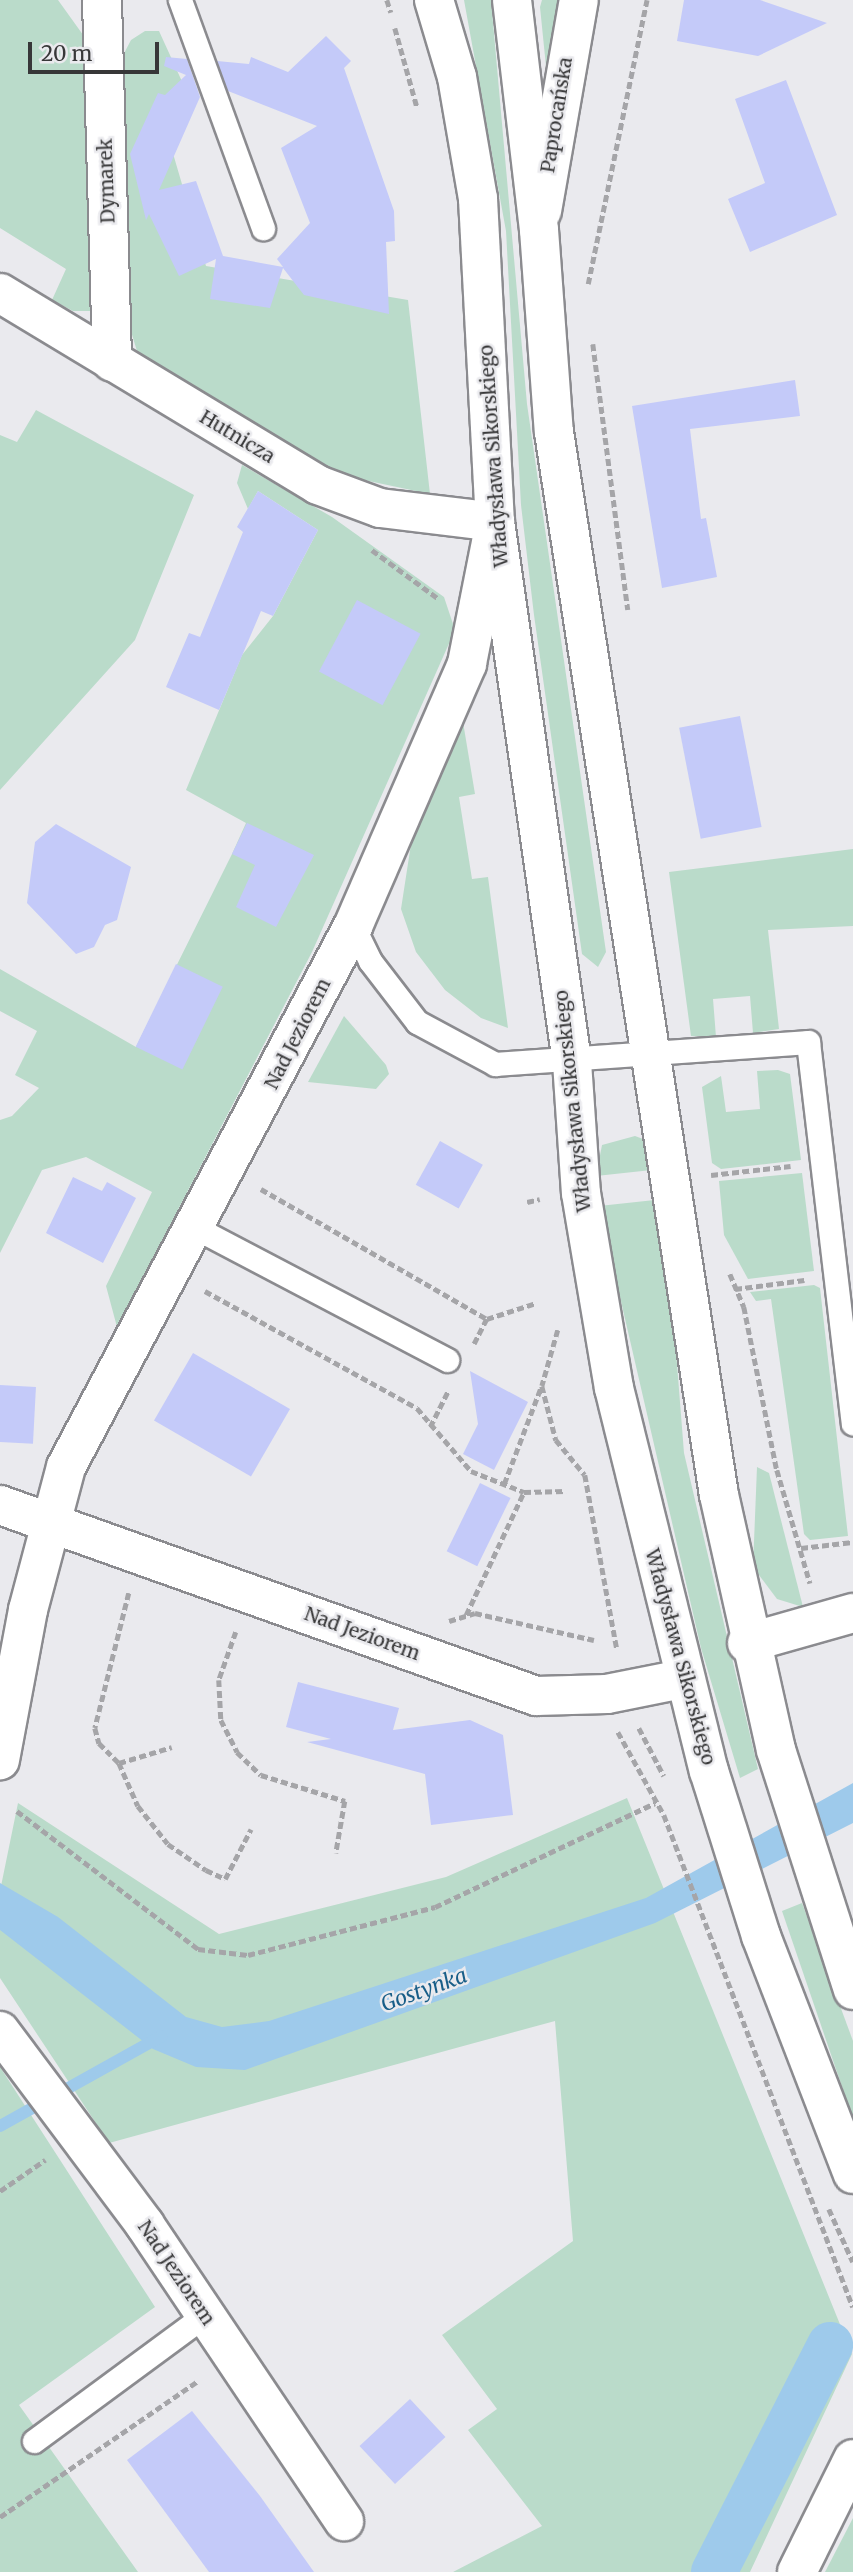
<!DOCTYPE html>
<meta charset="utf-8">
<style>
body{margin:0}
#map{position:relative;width:853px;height:2572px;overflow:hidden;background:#eaeaee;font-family:Merriweather,serif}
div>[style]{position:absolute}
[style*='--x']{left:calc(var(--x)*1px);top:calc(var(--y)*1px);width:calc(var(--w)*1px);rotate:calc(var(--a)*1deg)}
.green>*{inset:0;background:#badbca}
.water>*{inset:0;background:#9ecaeb}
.stream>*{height:12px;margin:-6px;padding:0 6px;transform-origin:6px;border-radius:6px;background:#9ecaeb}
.canal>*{height:46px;margin:-23px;padding:0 23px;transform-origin:23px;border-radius:23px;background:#9ecaeb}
.building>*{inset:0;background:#c4caf9;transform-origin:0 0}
.path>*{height:4.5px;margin-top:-2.25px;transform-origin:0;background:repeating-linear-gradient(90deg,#a5a5a8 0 7px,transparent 0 10.5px)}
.roads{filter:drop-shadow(2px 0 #8b8b8f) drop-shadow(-2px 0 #8b8b8f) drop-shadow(0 2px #8b8b8f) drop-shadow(0 -2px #8b8b8f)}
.service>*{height:23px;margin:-11.5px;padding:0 11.5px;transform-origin:11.5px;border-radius:11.5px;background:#fff}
.minor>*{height:38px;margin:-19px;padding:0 19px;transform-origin:19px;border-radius:19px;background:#fff}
.tertiary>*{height:38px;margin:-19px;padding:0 19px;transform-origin:19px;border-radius:19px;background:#fff}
span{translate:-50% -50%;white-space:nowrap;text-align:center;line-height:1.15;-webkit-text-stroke:5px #eaeaee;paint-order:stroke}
.street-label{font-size:19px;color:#373738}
.water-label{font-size:21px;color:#185e88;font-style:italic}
.scale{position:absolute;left:28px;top:42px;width:131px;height:32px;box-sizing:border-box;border:4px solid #373738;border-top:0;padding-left:9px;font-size:21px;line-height:24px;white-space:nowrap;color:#373738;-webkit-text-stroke:5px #eaeaee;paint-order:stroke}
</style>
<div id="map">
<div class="green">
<i style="clip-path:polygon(0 0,58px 0,91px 46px,95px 311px,73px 311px,52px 300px,66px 269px,0 228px)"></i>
<i style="clip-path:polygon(464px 0,491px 0,527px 404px,606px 952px,598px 967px,582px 954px,534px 615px,521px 505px,506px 231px)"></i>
<i style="clip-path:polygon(542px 0,571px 0,549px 96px,540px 7px)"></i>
<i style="clip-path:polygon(145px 31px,159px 31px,190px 99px,167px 133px,206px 266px,408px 300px,430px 494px,345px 476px,140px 361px,123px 305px,119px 63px,131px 40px)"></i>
<i style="clip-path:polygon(36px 410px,194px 495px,135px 640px,0 790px,0 435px,17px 442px)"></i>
<i style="clip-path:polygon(242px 465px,332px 517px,444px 597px,455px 630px,312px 952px,117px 1327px,106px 1286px,152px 1192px,86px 1157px,42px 1170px,0 1253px,0 1120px,12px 1116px,39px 1088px,15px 1075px,37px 1031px,0 1011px,0 969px,136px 1047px,232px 854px,246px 823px,186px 790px,242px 655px,273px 616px,318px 530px,258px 491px,248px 509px,237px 483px)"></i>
<i style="clip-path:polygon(461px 710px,475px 794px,459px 797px,472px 879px,488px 877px,508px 1028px,481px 1018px,445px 990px,416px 952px,401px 909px,415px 818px)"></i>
<i style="clip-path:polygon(853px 849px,853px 926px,768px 930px,779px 1029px,753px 1033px,750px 996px,713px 999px,716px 1037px,691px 1036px,669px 872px)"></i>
<i style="clip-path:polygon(344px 1016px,386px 1065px,389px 1074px,376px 1089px,308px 1082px)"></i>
<i style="clip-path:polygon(778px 1070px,790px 1074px,801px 1160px,721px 1169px,712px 1163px,702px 1087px,721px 1076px,726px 1112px,760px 1109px,757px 1071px)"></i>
<i style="clip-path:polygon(635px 1136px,651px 1142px,661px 1169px,596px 1176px,602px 1145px)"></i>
<i style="clip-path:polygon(802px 1173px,814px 1271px,748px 1279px,724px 1235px,719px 1181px)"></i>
<i style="clip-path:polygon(664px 1199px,684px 1453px,758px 1769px,740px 1778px,701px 1648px,599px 1206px)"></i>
<i style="clip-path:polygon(814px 1285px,820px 1288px,848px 1536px,810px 1540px,804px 1534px,771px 1299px,756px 1301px,750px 1292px)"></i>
<i style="clip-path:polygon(757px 1467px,769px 1473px,803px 1607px,777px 1599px,753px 1567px)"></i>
<i style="clip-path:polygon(627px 1798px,852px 2354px,750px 2572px,453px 2572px,542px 2526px,468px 2430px,497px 2409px,442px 2335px,573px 2241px,555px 2021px,109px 2143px,0 1978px,0 1891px,18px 1803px,219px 1934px,446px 1877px)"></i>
<i style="clip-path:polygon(802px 1903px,853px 2041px,853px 2119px,782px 1911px)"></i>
<i style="clip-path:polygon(0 2067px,155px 2307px,19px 2405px,138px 2572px,0 2572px)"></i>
<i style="clip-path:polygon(853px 2518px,853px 2572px,825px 2572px)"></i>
</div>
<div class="water">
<i style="clip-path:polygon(853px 1783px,853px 1823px,655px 1923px,245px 2070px,196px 2067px,153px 2049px,0 1930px,0 1883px,58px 1917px,186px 2017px,222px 2027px,269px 2021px,646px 1898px)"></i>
</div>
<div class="stream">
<i style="--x:0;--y:2126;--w:185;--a:-29.1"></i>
</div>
<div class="canal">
<i style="--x:714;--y:2572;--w:255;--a:-62.9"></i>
</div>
<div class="building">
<i style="clip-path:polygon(684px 0,760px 0,827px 23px,758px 56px,677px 41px)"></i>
<i style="clip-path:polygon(326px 36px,351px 61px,344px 68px,394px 211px,395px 241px,386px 242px,389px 314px,304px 295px,283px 268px,270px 308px,210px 299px,216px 259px,179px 276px,149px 214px,146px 220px,130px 154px,158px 93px,165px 95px,186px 75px,164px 66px,166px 57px,187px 59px,200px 97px,159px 190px,196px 181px,223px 256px,283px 267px,277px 259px,310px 223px,281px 148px,317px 126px,228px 91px,217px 61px,249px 64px,251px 57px,288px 72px)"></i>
<i style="clip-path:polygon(786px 80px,837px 215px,750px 252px,728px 199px,765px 183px,735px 99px)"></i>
<i style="clip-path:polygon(795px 380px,800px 416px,690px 429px,701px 519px,706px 518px,717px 577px,662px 588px,632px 406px)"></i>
<i style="clip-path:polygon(258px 491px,318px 530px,273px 616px,261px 611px,219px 710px,166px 687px,189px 633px,200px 637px,243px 532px,237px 527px)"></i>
<i style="left:357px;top:600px;width:72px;height:81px;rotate:28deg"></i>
<i style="left:740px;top:716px;width:113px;height:62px;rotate:79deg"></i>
<i style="clip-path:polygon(247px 823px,314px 855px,276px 927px,236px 907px,255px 865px,232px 854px)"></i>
<i style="clip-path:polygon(56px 824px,131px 867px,117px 920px,105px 925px,94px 947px,76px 954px,27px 903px,35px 842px)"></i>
<i style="left:176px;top:964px;width:52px;height:92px;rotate:26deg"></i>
<i style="left:440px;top:1141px;width:49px;height:50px;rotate:29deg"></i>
<i style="clip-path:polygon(73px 1177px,102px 1191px,107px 1182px,136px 1198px,103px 1263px,46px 1233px)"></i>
<i style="left:193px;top:1353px;width:112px;height:78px;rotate:30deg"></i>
<i style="clip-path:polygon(470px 1371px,528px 1402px,494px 1470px,463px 1454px,478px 1424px)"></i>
<i style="left:0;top:1385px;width:36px;height:57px;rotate:3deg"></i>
<i style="left:480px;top:1483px;width:34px;height:76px;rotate:26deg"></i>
<i style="clip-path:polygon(298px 1682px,399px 1708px,393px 1730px,470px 1720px,503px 1735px,513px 1815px,431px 1825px,425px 1774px,307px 1742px,331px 1739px,286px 1727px)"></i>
<i style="left:410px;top:2399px;width:52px;height:69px;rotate:47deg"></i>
<i style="clip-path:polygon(192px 2411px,260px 2496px,314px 2572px,209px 2572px,127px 2460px)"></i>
</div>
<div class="path">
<i style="--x:387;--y:0;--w:13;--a:72"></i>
<i style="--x:395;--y:28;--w:82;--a:74.4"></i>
<i style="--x:588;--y:284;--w:290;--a:-78.3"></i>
<i style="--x:593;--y:344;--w:268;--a:82.5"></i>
<i style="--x:372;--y:550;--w:83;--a:36.2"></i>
<i style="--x:711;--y:1175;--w:80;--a:-6.5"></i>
<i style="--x:261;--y:1189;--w:261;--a:29.9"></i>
<i style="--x:487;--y:1319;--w:28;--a:117"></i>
<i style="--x:527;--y:1202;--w:13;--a:-13"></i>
<i style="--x:730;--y:1274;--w:36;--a:67"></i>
<i style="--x:744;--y:1307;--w:166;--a:78.6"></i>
<i style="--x:777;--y:1470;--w:118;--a:73.7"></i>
<i style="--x:735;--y:1289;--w:70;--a:-7.4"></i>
<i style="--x:205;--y:1291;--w:242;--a:28.9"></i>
<i style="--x:417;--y:1408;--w:83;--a:49.4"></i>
<i style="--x:471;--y:1471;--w:57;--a:21.6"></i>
<i style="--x:524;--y:1492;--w:42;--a:-1.4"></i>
<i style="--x:487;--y:1319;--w:52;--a:-18.1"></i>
<i style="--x:558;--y:1330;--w:58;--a:105.9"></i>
<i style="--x:542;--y:1386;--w:56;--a:75.5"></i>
<i style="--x:556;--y:1440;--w:45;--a:50.4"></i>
<i style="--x:585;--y:1475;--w:177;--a:79.6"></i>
<i style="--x:430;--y:1427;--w:40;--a:-63.4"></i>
<i style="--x:504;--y:1484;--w:104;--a:-69.1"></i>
<i style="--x:801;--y:1548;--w:52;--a:-6.6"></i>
<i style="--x:129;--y:1593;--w:139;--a:104.1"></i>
<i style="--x:95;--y:1728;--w:16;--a:75"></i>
<i style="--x:99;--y:1743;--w:28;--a:45"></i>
<i style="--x:119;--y:1763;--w:47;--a:66.2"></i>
<i style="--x:138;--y:1806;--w:48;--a:51.7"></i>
<i style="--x:168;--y:1844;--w:46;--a:34.4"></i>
<i style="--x:206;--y:1870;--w:21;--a:25"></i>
<i style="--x:225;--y:1879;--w:56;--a:-62.5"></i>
<i style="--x:466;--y:1615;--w:136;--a:-64.8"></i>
<i style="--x:449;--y:1621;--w:27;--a:-17"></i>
<i style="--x:475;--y:1613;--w:122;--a:12.8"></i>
<i style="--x:236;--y:1632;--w:51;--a:109.5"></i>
<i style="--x:219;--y:1680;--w:40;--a:87.1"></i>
<i style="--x:221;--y:1720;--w:36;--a:63"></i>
<i style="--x:237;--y:1752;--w:33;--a:44"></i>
<i style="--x:261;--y:1775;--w:88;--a:17.2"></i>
<i style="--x:345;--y:1801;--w:53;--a:99.8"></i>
<i style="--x:639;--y:1728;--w:54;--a:62.5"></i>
<i style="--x:618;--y:1732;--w:95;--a:61"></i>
<i style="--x:664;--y:1815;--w:527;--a:68.99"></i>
<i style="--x:119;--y:1763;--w:55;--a:-16.8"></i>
<i style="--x:17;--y:1811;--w:228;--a:37.3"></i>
<i style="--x:198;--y:1949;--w:50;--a:6.8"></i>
<i style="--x:248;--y:1955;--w:193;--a:-14.4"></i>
<i style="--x:435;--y:1907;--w:243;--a:-25.3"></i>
<i style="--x:0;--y:2191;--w:55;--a:-34.6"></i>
<i style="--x:829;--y:2209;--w:58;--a:65.6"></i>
<i style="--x:0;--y:2517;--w:240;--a:-34.5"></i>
</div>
<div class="roads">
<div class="service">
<i style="--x:180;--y:0;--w:243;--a:70"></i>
<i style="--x:353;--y:926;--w:39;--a:64"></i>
<i style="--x:370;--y:961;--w:77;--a:52.4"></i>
<i style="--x:417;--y:1022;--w:89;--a:28.3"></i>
<i style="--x:495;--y:1064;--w:314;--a:-4"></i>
<i style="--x:808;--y:1042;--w:384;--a:83.3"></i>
<i style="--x:194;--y:1227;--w:286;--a:27.7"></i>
<i style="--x:34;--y:2441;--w:212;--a:-36.4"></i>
</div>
<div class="minor">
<i style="--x:102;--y:0;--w:362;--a:88.4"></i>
<i style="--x:542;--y:211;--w:214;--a:-80.1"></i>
<i style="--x:0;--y:293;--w:371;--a:31.1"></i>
<i style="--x:318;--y:485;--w:66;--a:20.4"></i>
<i style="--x:380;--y:508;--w:116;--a:6.9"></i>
<i style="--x:495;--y:522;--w:145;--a:101.2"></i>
<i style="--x:467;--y:664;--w:286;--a:113.5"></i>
<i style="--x:353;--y:926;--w:612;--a:117.95"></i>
<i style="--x:66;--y:1467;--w:148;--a:104.9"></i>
<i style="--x:28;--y:1610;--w:153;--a:100.6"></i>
<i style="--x:0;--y:1505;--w:569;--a:19.61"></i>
<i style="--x:536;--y:1696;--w:71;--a:-1.6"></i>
<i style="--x:607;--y:1694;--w:76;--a:-11.3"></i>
<i style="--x:747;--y:1643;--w:110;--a:-15.8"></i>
<i style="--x:0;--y:2031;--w:242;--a:53.2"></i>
<i style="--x:145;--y:2225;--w:357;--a:56.1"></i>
<i style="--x:797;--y:2572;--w:126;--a:-63.6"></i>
</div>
<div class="tertiary">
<i style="--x:434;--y:0;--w:80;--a:73.4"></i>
<i style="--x:457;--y:77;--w:124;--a:80.2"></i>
<i style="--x:478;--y:199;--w:323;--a:87"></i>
<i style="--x:495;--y:522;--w:545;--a:81.88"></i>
<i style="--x:572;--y:1062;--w:131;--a:86.1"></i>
<i style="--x:581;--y:1193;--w:198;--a:80.4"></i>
<i style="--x:614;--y:1388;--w:395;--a:76.1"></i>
<i style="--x:709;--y:1771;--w:173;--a:72.5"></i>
<i style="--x:761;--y:1936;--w:255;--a:68.9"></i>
<i style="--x:512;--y:0;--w:232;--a:83.3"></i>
<i style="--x:539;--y:230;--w:203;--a:85.8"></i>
<i style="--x:554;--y:432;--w:1076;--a:81.18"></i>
<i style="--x:719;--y:1495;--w:261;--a:77.4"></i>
<i style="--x:776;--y:1750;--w:252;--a:72.2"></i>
</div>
</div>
<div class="street-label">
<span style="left:557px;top:115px;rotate:-81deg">Paprocańska</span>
<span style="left:107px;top:181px;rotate:-92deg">Dymarek</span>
<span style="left:237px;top:437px;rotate:31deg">Hutnicza</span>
<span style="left:494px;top:456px;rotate:-94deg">Władysława Sikorskiego</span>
<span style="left:298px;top:1034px;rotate:-63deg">Nad Jeziorem</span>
<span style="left:573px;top:1101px;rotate:-96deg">Władysława Sikorskiego</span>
<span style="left:362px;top:1634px;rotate:20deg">Nad Jeziorem</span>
<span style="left:680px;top:1657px;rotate:75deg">Władysława Sikorskiego</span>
<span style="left:176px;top:2273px;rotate:56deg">Nad Jeziorem</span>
</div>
<div class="water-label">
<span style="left:424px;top:1990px;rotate:-20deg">Gostynka</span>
</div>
<div class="scale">20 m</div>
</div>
